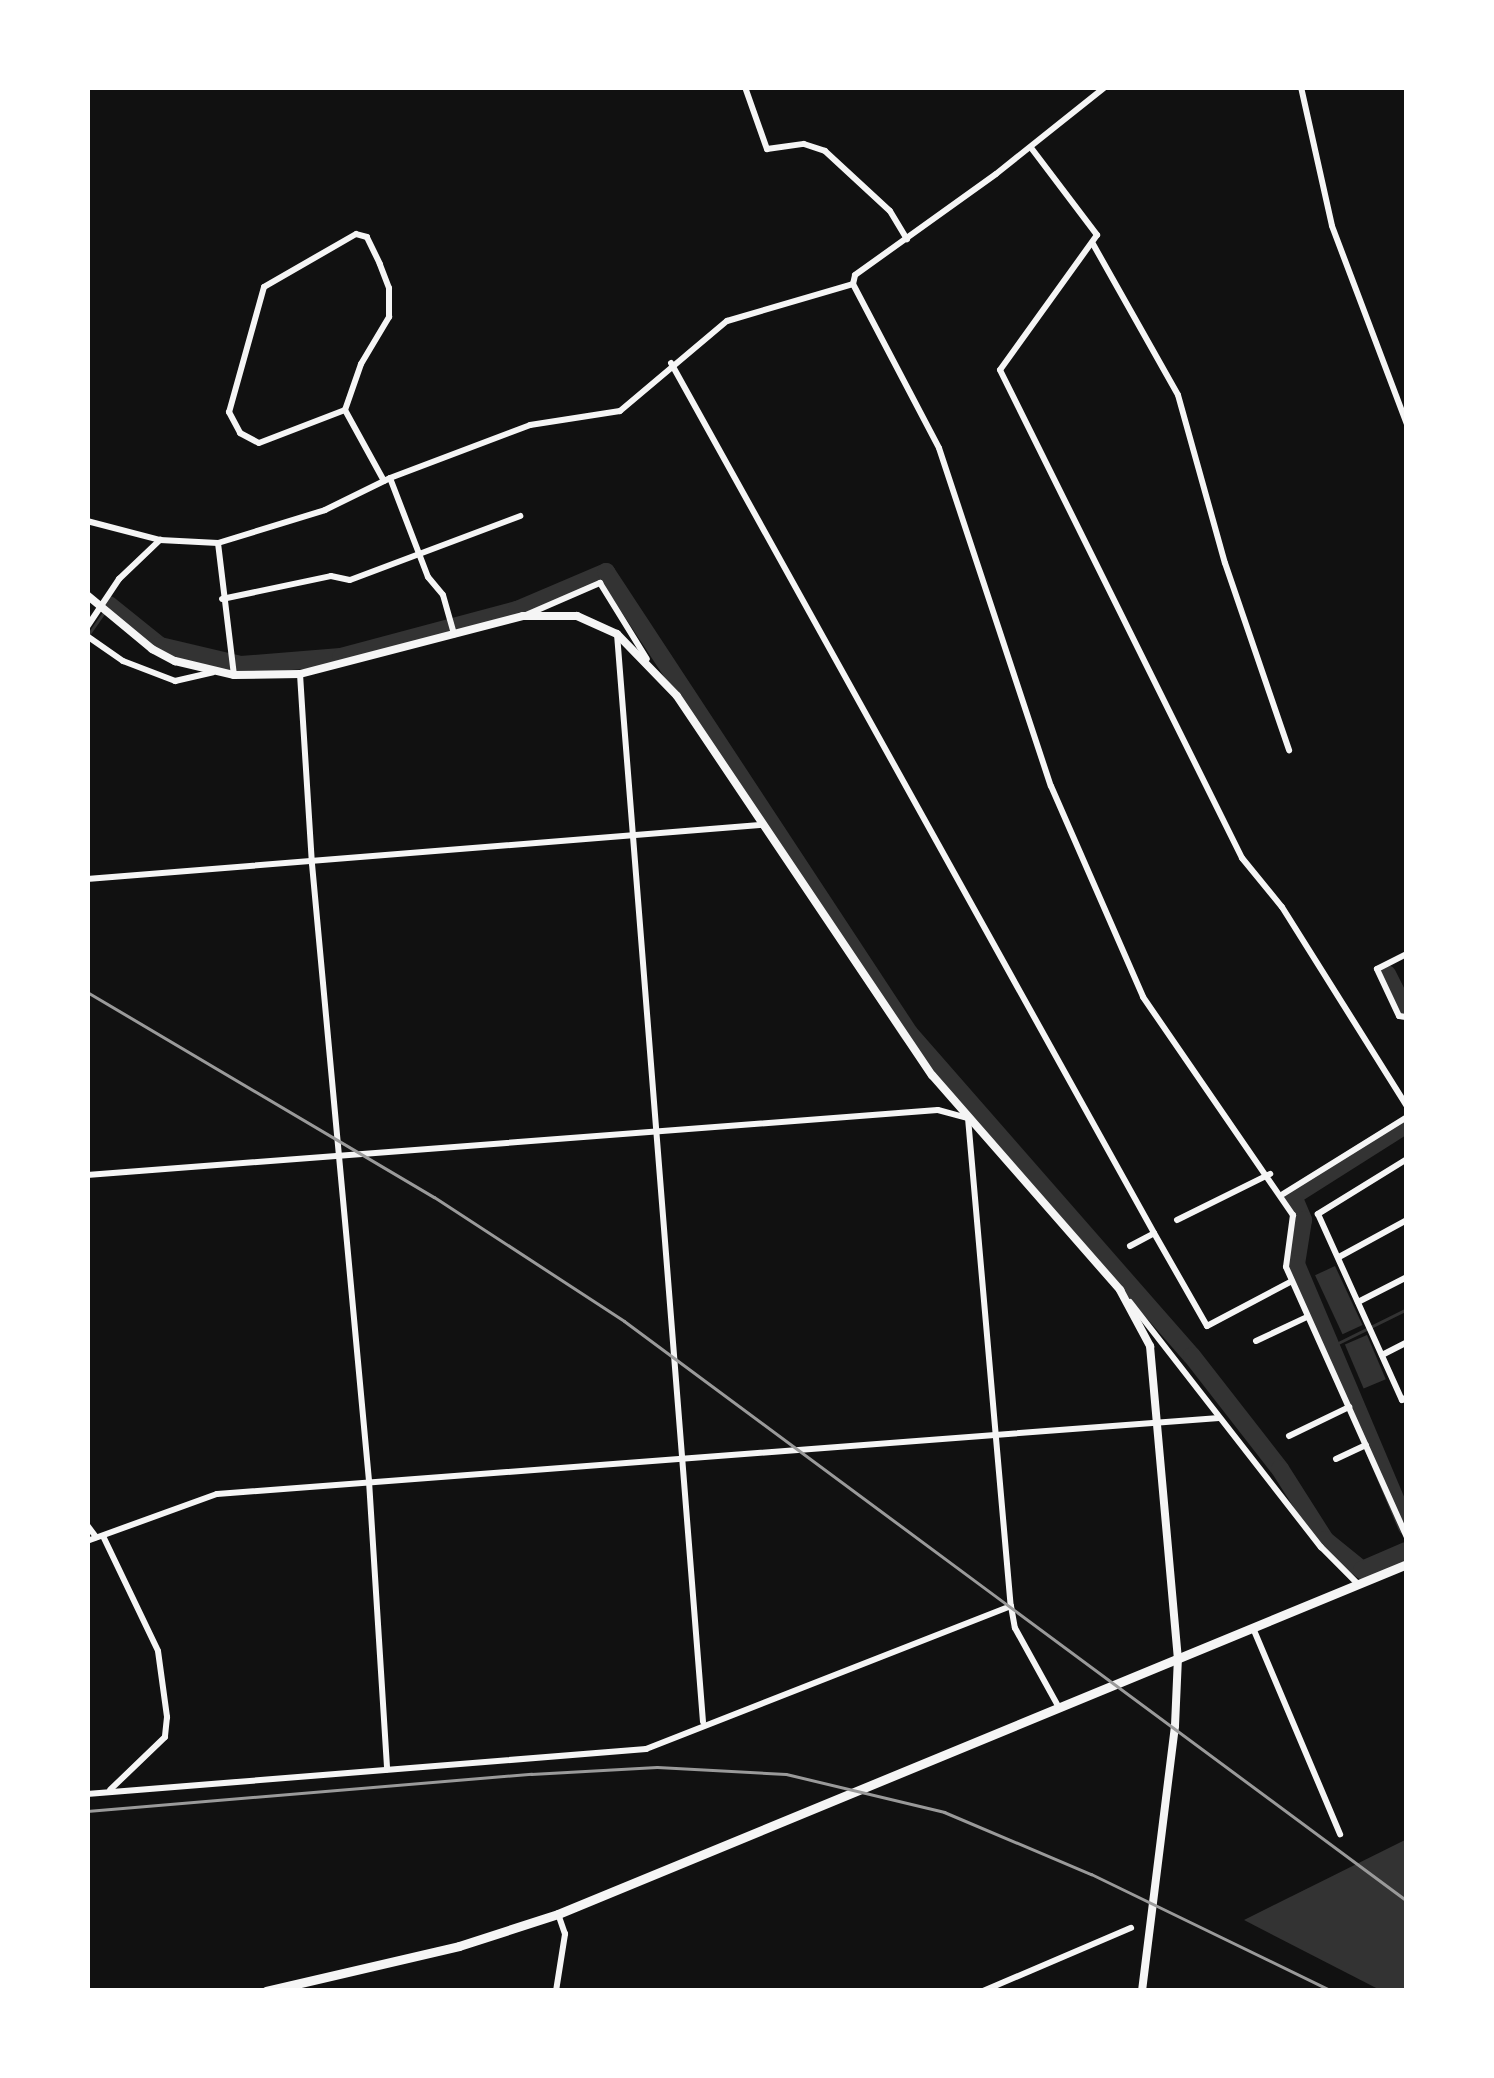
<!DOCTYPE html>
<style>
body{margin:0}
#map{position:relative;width:1494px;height:2078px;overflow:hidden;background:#111;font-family:Helvetica,sans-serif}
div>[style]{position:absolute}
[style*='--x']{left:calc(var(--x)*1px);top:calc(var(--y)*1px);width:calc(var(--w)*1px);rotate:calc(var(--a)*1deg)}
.water>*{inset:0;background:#333;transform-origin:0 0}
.stream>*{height:3px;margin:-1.5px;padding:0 1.5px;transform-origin:1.5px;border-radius:1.5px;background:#333}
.river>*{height:18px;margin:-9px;padding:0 9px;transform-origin:9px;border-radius:9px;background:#333}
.minor>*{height:6px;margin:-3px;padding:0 3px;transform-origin:3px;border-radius:3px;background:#f5f5f5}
.tertiary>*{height:8px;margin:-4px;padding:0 4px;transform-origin:4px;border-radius:4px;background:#f5f5f5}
.secondary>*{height:9px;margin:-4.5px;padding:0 4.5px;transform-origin:4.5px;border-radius:4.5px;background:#f5f5f5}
.rail>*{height:3px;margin:-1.5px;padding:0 1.5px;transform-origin:1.5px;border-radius:1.5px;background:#9a9a9a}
span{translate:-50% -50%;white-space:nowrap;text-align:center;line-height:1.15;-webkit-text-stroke:9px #fff;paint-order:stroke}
.frame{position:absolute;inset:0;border:90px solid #fff;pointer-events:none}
</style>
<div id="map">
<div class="water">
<i style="left:1335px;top:1266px;width:65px;height:22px;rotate:65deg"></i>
<i style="left:1367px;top:1335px;width:48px;height:24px;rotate:67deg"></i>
<i style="clip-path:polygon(1407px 1839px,1407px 1991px,1382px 1991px,1244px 1920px)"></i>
</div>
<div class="stream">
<i style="--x:88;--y:635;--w:37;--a:-55"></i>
<i style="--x:1330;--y:1347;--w:86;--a:-26.3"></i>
</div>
<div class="river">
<i style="--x:109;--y:605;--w:65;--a:38.8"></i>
<i style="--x:160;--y:646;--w:83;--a:13.2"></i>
<i style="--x:241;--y:665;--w:100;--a:-4.6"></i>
<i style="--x:341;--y:657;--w:182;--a:-15"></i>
<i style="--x:517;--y:610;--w:97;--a:-23.1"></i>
<i style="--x:606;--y:572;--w:552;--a:56.68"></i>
<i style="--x:909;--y:1033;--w:429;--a:48.8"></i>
<i style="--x:1192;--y:1356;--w:143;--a:52.1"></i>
<i style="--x:1280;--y:1469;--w:84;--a:57.6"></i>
<i style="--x:1325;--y:1540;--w:48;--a:39"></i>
<i style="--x:1362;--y:1570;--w:48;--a:-23.4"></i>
<i style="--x:1387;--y:974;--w:42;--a:63.4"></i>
<i style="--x:1407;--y:1124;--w:135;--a:147.7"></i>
<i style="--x:1293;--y:1196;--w:26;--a:67"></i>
<i style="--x:1303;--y:1220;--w:45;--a:99"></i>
<i style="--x:1296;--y:1264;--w:285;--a:67.1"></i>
</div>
<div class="minor">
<i style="--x:745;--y:87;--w:66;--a:70.5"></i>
<i style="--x:767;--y:149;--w:37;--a:-8"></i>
<i style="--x:804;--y:144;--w:22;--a:18"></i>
<i style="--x:825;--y:151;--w:88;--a:42.7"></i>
<i style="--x:890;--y:211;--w:33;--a:59"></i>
<i style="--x:1301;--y:87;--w:142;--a:77.4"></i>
<i style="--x:1332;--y:226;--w:212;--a:69.3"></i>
<i style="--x:1032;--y:149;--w:108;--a:52.9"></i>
<i style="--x:1097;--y:235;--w:166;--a:125.7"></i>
<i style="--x:1000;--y:370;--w:545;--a:63.62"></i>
<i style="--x:1242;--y:858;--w:63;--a:50.8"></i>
<i style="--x:1282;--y:907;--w:235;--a:57.9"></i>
<i style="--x:1093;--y:244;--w:173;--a:60.6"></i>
<i style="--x:1178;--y:395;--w:174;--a:74.4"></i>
<i style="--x:1225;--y:563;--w:198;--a:71.1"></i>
<i style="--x:853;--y:284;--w:185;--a:62.3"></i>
<i style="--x:939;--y:448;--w:356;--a:71.7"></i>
<i style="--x:1051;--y:786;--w:230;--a:66.4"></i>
<i style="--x:1143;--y:997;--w:265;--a:55.5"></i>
<i style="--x:1293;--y:1215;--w:52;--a:97.7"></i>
<i style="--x:1286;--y:1267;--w:297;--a:65.9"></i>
<i style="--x:671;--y:363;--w:995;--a:60.96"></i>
<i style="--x:345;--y:410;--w:49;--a:-70.8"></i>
<i style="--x:361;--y:364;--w:55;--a:-59.2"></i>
<i style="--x:389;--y:317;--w:29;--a:-90"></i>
<i style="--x:389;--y:288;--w:26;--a:-111"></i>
<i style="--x:380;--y:264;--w:30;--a:-116"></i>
<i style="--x:367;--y:237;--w:11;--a:-165"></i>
<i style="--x:356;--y:234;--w:106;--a:150.1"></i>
<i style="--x:264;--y:287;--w:130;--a:105.6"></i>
<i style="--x:229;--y:412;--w:24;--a:62"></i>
<i style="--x:240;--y:433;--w:21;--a:28"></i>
<i style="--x:259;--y:443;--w:92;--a:-21"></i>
<i style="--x:345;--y:410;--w:81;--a:61.2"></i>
<i style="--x:390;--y:478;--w:106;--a:69"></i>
<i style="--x:428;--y:577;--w:23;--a:50"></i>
<i style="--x:443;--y:595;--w:41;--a:74.2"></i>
<i style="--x:87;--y:521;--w:75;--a:14.6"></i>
<i style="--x:160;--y:540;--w:58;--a:3"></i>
<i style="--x:218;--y:543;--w:112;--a:-17.1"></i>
<i style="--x:325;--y:510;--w:72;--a:-26.2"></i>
<i style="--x:390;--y:478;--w:150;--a:-20.7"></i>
<i style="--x:530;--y:425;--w:91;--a:-8.8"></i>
<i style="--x:620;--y:411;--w:140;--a:-40.1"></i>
<i style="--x:727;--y:321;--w:131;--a:-16.4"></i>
<i style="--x:853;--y:284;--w:9;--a:-77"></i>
<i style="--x:855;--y:275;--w:173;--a:-35.6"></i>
<i style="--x:996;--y:174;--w:139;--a:-38.6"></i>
<i style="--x:218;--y:543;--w:133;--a:83.1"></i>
<i style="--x:222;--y:599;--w:111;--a:-11.9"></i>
<i style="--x:331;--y:576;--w:19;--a:12"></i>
<i style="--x:350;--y:580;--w:182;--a:-20.6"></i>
<i style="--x:526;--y:615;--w:81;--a:-23.4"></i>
<i style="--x:600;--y:583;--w:89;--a:58.3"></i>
<i style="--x:87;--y:627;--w:58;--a:-56.3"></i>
<i style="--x:119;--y:579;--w:57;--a:-43.6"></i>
<i style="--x:617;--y:634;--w:1091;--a:85.48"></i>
<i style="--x:87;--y:636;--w:44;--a:34.8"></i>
<i style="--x:123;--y:661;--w:56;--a:21"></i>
<i style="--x:175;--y:681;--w:39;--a:-13"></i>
<i style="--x:300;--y:674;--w:190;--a:86.4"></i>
<i style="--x:312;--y:864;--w:620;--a:84.72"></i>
<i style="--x:369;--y:1481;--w:289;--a:86.4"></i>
<i style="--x:87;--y:879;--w:675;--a:-4.59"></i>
<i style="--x:1406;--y:1017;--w:7;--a:-172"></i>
<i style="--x:1399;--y:1016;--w:52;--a:-115.1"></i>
<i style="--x:1377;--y:969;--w:34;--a:-27"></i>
<i style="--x:1407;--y:1159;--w:105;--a:148.3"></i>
<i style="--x:1318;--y:1214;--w:204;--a:65.7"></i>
<i style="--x:1402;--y:1400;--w:6;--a:-31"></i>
<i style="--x:87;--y:1175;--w:853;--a:-4.37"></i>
<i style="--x:938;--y:1110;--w:31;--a:15"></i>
<i style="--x:968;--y:1118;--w:490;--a:85"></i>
<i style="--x:1011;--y:1606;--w:22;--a:80"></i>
<i style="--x:1015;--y:1628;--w:89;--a:61.1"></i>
<i style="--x:1283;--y:1194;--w:146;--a:-31.8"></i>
<i style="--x:1177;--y:1220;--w:104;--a:-26.3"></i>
<i style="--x:1130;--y:1246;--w:27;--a:-28"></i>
<i style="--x:1154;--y:1233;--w:107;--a:60.3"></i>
<i style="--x:1207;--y:1326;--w:96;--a:-27.9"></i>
<i style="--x:1339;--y:1257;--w:77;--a:-28.6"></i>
<i style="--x:1130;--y:1302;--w:311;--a:52.1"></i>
<i style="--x:1321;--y:1547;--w:52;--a:45"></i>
<i style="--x:1358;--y:1302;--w:55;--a:-27"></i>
<i style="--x:1256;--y:1341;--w:56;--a:-25.2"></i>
<i style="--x:1382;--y:1355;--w:28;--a:-27"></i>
<i style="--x:1289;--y:1436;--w:67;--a:-25.8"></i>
<i style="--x:1336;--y:1459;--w:33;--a:-25"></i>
<i style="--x:87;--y:1525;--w:15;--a:53"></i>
<i style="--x:103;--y:1536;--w:127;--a:64.4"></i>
<i style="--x:158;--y:1651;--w:67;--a:82.2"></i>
<i style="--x:167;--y:1717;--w:20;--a:96"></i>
<i style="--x:165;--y:1737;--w:76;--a:136.1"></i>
<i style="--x:87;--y:1541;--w:138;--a:-19.9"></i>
<i style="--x:217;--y:1494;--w:1005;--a:-4.34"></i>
<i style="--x:1253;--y:1628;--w:224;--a:67.1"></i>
<i style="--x:87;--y:1794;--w:561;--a:-4.6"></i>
<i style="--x:646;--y:1749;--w:392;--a:-21.4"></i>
<i style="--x:556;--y:1991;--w:58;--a:-81"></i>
<i style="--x:565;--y:1934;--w:21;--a:-109"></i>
<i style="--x:983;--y:1991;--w:161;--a:-23.1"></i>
</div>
<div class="tertiary">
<i style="--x:87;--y:595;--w:85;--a:39.7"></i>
<i style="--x:152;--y:649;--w:26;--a:28"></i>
<i style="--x:175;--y:661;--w:61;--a:13.3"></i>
<i style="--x:234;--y:675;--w:66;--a:-0.9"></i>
<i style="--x:300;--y:674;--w:230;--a:-14.6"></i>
<i style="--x:523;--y:616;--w:54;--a:0"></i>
<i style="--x:577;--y:616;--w:44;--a:24.2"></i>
<i style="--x:617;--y:634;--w:86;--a:45.9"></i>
<i style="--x:677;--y:696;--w:457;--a:56.1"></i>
<i style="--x:932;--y:1075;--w:286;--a:48.8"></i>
<i style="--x:1120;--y:1290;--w:64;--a:61.8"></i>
<i style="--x:1150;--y:1346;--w:312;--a:84.9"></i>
<i style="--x:1178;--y:1657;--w:69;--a:92.5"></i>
<i style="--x:1175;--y:1726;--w:267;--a:97.1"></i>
</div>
<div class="secondary">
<i style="--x:266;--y:1991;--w:198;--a:-13.1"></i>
<i style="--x:459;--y:1946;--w:104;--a:-17.9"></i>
<i style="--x:558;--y:1914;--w:918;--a:-22.4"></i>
</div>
<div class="rail">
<i style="--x:87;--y:992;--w:403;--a:30.6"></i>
<i style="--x:434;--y:1197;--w:227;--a:33.1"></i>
<i style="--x:624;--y:1321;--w:974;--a:36.53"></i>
<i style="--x:87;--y:1811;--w:446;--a:-4.8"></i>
<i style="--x:531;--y:1774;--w:126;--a:-3.2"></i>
<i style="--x:657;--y:1767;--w:129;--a:3.1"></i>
<i style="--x:786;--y:1774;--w:163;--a:13.5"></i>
<i style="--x:944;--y:1812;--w:160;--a:22.9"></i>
<i style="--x:1091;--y:1874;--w:268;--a:25.9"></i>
</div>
<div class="frame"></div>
</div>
